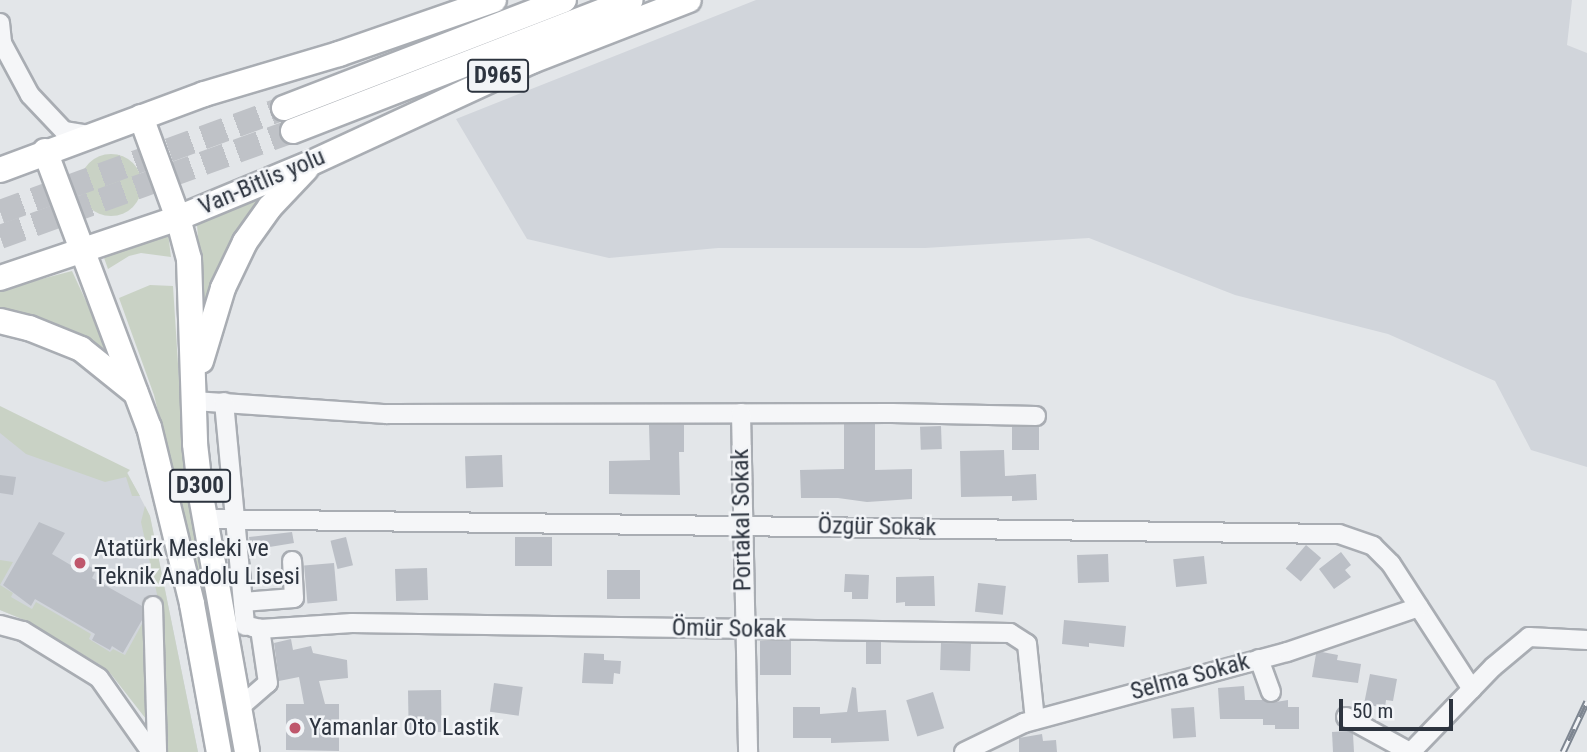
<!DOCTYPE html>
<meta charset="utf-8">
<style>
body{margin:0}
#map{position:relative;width:1587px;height:752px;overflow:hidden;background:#e3e6e9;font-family:"Roboto Condensed",sans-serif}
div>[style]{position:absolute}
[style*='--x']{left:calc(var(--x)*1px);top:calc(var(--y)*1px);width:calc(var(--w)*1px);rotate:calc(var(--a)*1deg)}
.built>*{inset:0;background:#d1d5db}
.green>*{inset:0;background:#c9d2c5}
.round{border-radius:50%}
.building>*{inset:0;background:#bbbfc6;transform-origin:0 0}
.highway-tunnel>*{height:24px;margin-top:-12px;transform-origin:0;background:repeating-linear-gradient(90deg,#bfc2c7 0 24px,transparent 0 36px)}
.roads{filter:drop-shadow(2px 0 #a9adb3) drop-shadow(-2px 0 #a9adb3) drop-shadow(0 2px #a9adb3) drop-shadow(0 -2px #a9adb3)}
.minor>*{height:18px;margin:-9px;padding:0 9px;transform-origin:9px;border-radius:9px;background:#f5f6f8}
.highway>*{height:24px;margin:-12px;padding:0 12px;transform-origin:12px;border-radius:12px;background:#fff}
.rail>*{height:7px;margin-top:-3.5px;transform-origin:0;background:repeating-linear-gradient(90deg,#f2f4f7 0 13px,#7e8691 0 26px);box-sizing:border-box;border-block:2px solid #7e8691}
.dots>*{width:19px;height:19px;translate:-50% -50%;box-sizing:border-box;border:4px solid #f2f4f7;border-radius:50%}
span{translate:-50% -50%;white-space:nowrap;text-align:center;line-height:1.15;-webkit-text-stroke:5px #f2f4f7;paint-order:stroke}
.shield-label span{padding:2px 5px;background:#f2f4f7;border:2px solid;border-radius:5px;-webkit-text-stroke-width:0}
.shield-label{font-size:23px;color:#2d343f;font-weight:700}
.street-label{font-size:24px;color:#2d343f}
.poi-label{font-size:24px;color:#2d343f}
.left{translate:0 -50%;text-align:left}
.scale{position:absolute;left:1339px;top:699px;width:114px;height:32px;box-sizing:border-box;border:4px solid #2d343f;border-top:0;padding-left:9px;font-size:21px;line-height:24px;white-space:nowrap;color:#2d343f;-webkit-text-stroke:5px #f2f4f7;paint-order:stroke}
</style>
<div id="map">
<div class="built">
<i style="clip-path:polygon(756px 0,1572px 0,1567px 45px,1587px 53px,1587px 467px,1531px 450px,1495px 381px,1388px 334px,1235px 295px,1089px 238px,925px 248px,718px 248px,609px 258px,527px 239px,456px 119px)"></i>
<i style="clip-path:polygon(0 430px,127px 472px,150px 516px,198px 752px,168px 752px,150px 724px,111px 674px,99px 664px,27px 621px,0 610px)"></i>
</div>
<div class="green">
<i class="round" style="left:80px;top:154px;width:62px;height:62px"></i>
<i style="clip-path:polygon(267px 195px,204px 319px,197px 225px)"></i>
<i style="clip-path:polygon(168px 233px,171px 257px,141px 253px,129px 256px,108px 269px,103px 255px)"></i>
<i style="clip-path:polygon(72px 271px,110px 353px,88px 338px,36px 318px,0 310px,0 290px)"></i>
<i style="clip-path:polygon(150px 285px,173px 286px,183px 442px,237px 752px,226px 752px,168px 453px,154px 395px,119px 298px)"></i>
<i style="clip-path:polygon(0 406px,130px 470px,127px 473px,140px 496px,132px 496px,126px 477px,105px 482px,26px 454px,0 433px)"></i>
<i style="clip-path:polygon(145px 506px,150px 516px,198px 752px,168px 752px,161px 740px,160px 608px,141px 522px)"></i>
<i style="clip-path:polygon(0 560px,13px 562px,0 585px,13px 593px,11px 597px,32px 609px,36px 602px,91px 634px,89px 639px,110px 652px,113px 649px,125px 655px,149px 611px,150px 724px,111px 674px,99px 664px,27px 621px,0 610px)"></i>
</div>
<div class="building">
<i style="clip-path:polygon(844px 424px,875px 424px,875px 470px,912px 469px,912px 499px,867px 502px,838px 498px,801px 498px,800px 470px,844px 469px)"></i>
<i style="clip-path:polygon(649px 425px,684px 425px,684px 452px,679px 452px,680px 495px,609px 494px,609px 461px,650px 460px)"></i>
<i style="left:941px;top:426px;width:23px;height:21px;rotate:88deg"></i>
<i style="left:1012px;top:427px;width:27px;height:23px"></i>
<i style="clip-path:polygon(1004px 450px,1005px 476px,1036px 474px,1037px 500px,1012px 501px,1012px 496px,961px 497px,960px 451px)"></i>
<i style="left:502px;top:455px;width:32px;height:37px;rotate:88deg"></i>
<i style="clip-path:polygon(0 475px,16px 477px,13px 495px,0 493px)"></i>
<i style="clip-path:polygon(39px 522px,65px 533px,52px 554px,74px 567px,78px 560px,96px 570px,92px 578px,142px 606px,142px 620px,123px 653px,112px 646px,110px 650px,92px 640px,95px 634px,35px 599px,31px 606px,3px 585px)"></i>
<i style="clip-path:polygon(292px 532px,294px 543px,251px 550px,249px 537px)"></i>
<i style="left:346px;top:537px;width:29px;height:16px;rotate:76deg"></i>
<i style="left:515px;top:537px;width:37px;height:29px"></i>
<i style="left:1306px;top:545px;width:20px;height:31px;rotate:41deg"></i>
<i style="clip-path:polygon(1341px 552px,1351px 565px,1345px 570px,1351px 577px,1334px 589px,1319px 569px)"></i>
<i style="left:1108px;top:554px;width:28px;height:31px;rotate:88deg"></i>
<i style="left:1204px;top:556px;width:28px;height:31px;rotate:84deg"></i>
<i style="left:334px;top:563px;width:38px;height:30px;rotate:85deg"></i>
<i style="left:427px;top:568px;width:32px;height:32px;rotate:88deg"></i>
<i style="left:607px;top:570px;width:33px;height:29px"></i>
<i style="clip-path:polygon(845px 574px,869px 575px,868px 599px,852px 599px,852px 592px,844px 592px)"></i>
<i style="clip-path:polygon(934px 576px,935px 606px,905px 606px,905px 602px,896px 603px,896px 577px)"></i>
<i style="left:978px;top:583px;width:28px;height:29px;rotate:6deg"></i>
<i style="clip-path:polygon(1064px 620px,1126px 626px,1124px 647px,1089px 643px,1089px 647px,1062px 644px)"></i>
<i style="clip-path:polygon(291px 639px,293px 650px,311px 646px,313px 653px,347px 660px,348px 678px,319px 681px,325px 704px,339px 704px,339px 751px,286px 750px,286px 704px,304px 704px,299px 677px,279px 681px,274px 643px)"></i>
<i style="left:760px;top:641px;width:31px;height:34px"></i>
<i style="left:866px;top:642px;width:15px;height:22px"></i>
<i style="left:941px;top:643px;width:30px;height:27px;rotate:2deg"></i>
<i style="clip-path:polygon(1322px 652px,1338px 655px,1337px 660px,1361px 664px,1358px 683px,1312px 677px,1316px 654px)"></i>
<i style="clip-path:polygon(584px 653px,604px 654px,604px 660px,621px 661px,620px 674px,614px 673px,613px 684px,582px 683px)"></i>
<i style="clip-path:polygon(1370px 674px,1397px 679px,1393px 701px,1386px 700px,1385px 708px,1364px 704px)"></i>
<i style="left:494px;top:683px;width:29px;height:29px;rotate:8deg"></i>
<i style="clip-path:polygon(1244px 686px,1245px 700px,1263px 700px,1270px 703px,1288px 700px,1288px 707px,1299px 707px,1299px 729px,1275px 729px,1275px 725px,1263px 725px,1263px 719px,1220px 719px,1218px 688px)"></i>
<i style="clip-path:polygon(852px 687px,856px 688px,858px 712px,886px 710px,889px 741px,831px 743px,831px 738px,793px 738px,793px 707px,820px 707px,820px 714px,847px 712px)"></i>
<i style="left:441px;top:690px;width:42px;height:33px;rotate:89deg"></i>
<i style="left:933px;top:692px;width:38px;height:28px;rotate:73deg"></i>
<i style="left:1194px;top:707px;width:30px;height:23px;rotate:86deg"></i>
<i style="clip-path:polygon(1348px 731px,1353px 734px,1354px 752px,1333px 752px,1332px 732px)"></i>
<i style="clip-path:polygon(1042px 734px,1043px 741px,1056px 740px,1057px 752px,1019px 752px,1019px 738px)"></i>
</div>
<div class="highway-tunnel">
<i style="--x:0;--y:212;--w:302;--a:-20.1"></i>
<i style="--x:0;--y:237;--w:312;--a:-19.9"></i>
</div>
<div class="roads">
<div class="minor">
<i style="--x:0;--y:23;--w:20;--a:84"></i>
<i style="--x:2;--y:43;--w:59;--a:61.7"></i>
<i style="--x:30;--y:95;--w:50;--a:46.6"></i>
<i style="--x:64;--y:131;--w:25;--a:9"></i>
<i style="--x:194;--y:401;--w:193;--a:3.9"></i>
<i style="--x:387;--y:414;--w:505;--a:-0.11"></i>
<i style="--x:892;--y:413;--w:144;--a:1.2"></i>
<i style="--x:224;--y:402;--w:225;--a:84.6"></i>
<i style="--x:741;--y:413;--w:339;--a:88.8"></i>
<i style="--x:205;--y:519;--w:1134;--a:0.76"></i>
<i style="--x:1339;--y:534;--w:36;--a:19"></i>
<i style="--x:1373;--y:546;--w:25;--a:45"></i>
<i style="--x:1391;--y:564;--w:149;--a:57.1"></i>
<i style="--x:243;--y:602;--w:51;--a:-4.5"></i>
<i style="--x:294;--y:598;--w:37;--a:-93"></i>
<i style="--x:153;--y:606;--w:146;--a:88.4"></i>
<i style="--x:0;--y:625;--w:24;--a:15"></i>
<i style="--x:23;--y:631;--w:89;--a:31.7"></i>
<i style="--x:99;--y:678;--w:90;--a:54.9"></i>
<i style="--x:260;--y:629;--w:92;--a:-3.7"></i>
<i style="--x:352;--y:623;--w:658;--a:0.87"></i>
<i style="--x:1010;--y:633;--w:20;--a:33"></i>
<i style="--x:1027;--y:644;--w:76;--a:84"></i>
<i style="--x:1259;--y:659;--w:35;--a:70"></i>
<i style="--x:239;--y:708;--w:38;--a:-41"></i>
<i style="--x:268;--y:683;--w:55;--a:-98.4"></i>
<i style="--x:260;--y:629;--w:8;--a:-166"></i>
<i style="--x:1346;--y:717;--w:73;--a:28.7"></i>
<i style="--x:964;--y:752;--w:67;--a:-25.8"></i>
<i style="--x:1024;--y:723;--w:272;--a:-15.1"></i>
<i style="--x:1287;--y:652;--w:139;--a:-18.8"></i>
<i style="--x:1411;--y:752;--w:118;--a:-46"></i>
<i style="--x:1493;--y:667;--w:47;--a:-39.8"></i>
<i style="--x:1529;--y:637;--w:58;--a:3"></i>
</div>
<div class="highway">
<i style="--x:284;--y:108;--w:300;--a:-21.1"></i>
<i style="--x:141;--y:117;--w:108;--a:69.9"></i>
<i style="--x:178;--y:218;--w:42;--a:75"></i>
<i style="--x:189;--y:259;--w:185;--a:88.1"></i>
<i style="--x:195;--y:444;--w:52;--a:83.4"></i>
<i style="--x:201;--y:496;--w:260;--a:79.8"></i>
<i style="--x:293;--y:131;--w:362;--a:-21.2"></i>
<i style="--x:45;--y:151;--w:295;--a:69.4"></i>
<i style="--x:149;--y:427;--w:182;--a:76.3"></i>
<i style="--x:192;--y:604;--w:150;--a:79.7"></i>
<i style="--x:0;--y:170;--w:218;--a:-20.4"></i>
<i style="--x:204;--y:94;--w:141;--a:-16.5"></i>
<i style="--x:339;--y:54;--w:164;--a:-19.2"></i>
<i style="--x:0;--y:278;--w:188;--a:-18.6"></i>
<i style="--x:178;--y:218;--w:144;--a:-22.5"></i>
<i style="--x:311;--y:163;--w:243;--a:-24.8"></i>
<i style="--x:532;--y:61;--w:168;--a:-21.2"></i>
<i style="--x:0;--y:321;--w:30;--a:14"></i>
<i style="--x:29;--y:328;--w:56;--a:22"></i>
<i style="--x:81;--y:349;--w:70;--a:38.7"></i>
<i style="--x:201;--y:361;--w:76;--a:-73.2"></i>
<i style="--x:223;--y:288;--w:51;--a:-64.4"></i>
<i style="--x:245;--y:242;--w:43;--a:-54.5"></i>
<i style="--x:270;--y:207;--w:52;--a:-46.5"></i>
</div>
</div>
<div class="rail">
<i style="--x:1563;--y:752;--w:56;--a:-64.8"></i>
</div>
<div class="dots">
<i style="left:80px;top:563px;background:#bf576c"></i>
<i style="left:295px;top:728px;background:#bf576c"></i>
</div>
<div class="shield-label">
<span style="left:498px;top:76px">D965</span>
<span style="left:200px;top:486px">D300</span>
</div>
<div class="street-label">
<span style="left:262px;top:182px;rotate:-23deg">Van-Bitlis yolu</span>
<span style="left:742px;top:520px;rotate:-91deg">Portakal Sokak</span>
<span style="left:877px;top:527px;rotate:1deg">Özgür Sokak</span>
<span style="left:729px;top:629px;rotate:1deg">Ömür Sokak</span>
<span style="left:1190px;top:677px;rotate:-15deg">Selma Sokak</span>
</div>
<div class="poi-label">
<span class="left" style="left:94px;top:563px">Atatürk Mesleki ve<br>Teknik Anadolu Lisesi</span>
<span class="left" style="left:309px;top:728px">Yamanlar Oto Lastik</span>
</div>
<div class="scale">50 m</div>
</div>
